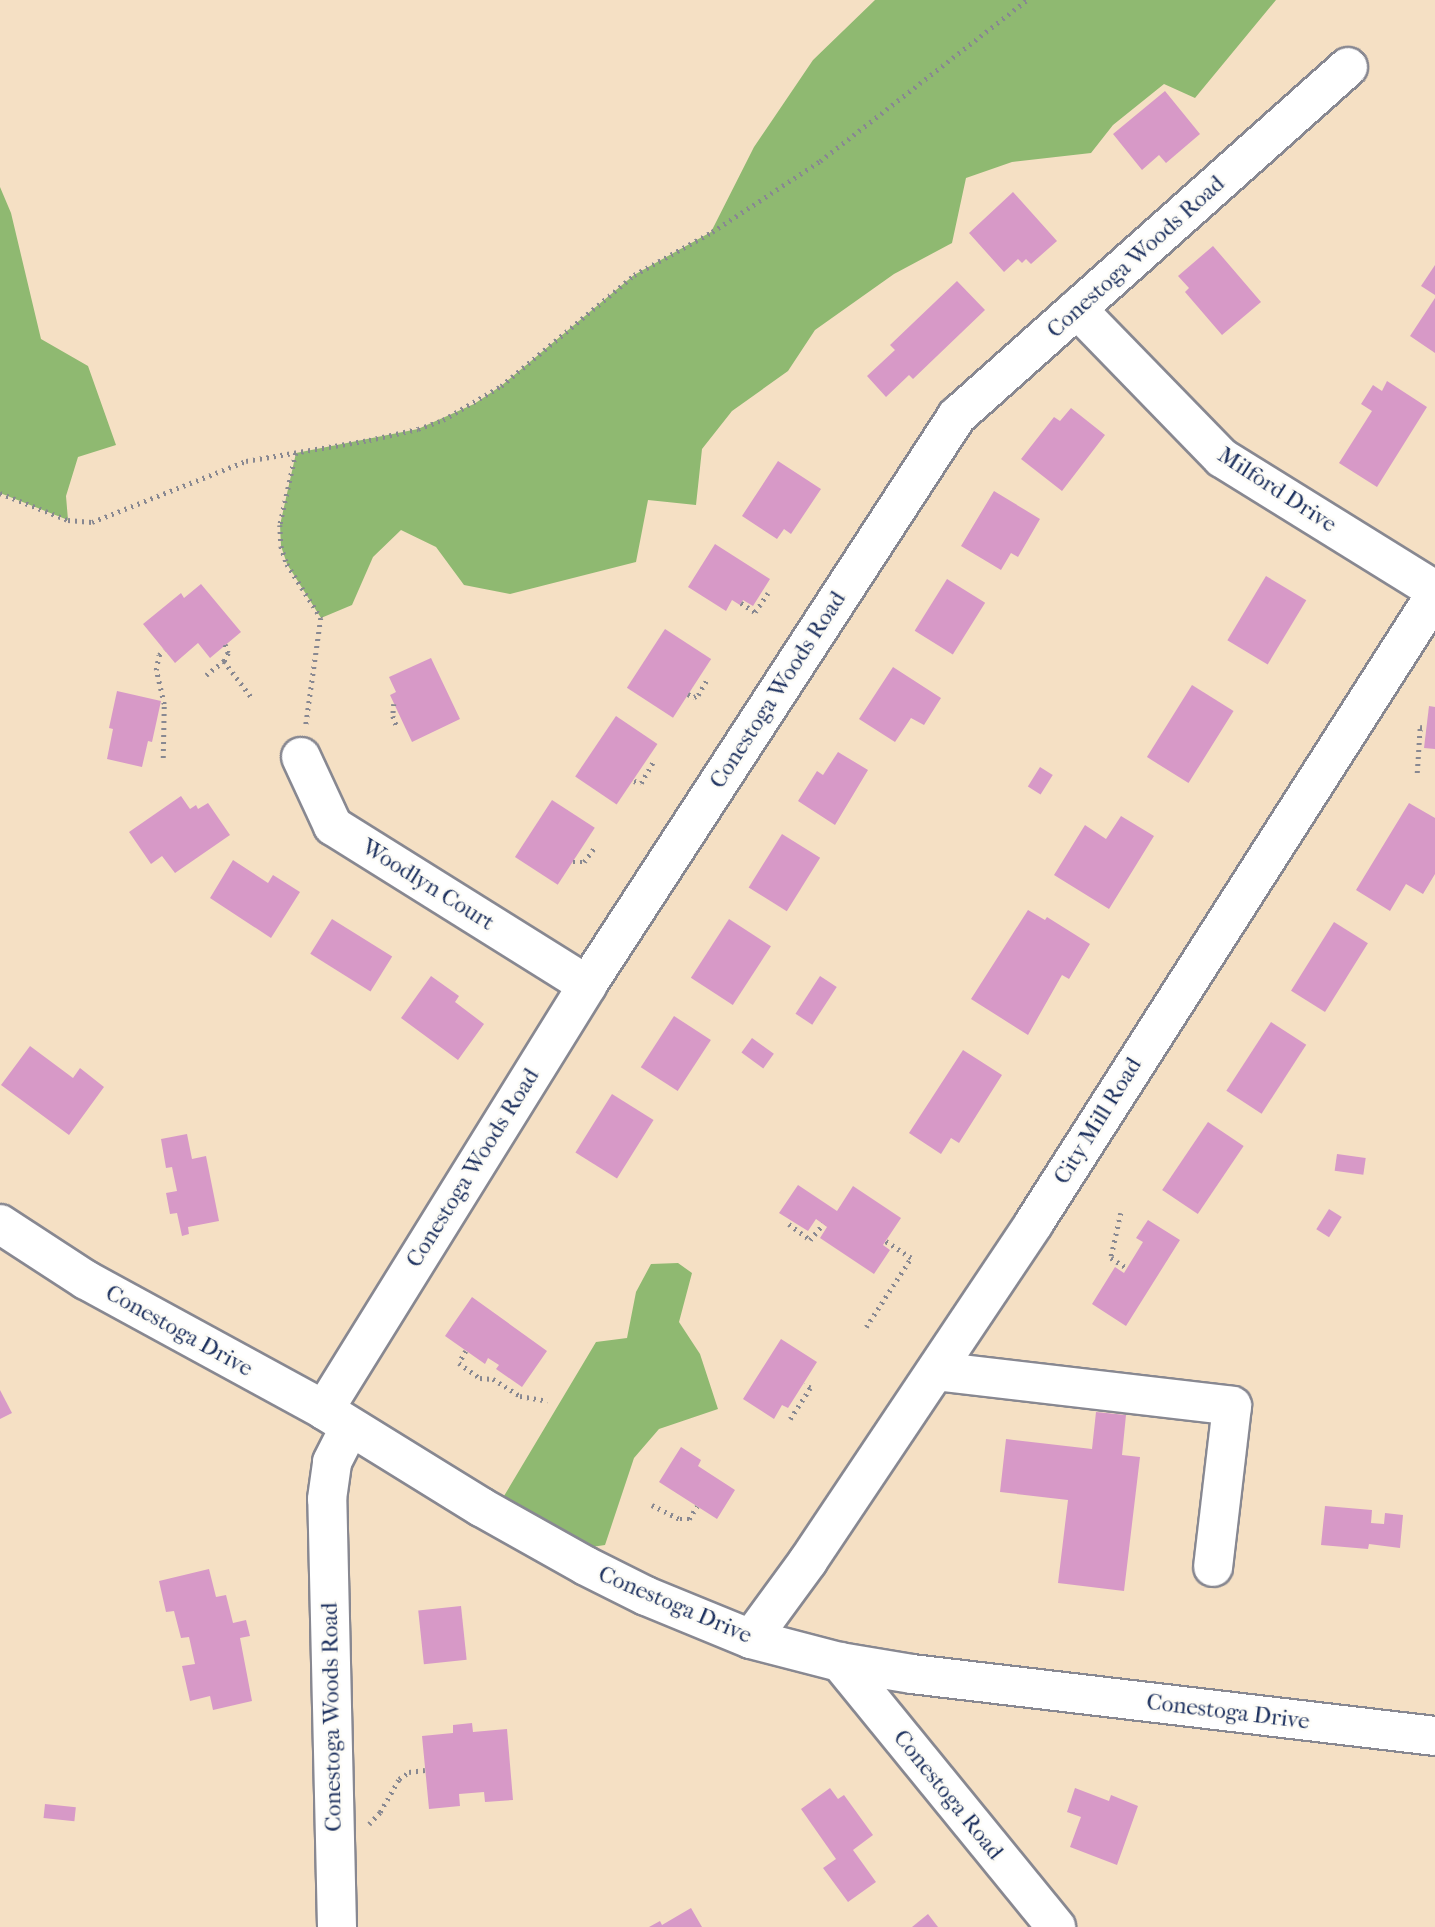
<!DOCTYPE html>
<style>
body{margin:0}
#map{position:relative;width:1435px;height:1927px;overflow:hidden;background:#f5e0c4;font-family:"IM FELL French Canon",serif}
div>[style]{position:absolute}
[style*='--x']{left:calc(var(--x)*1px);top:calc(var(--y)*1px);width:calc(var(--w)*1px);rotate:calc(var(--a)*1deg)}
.forest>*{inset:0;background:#8fb971}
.building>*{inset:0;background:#d799c7;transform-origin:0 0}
.path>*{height:4.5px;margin-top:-2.25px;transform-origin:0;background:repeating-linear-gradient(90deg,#888891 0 2px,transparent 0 7px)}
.roads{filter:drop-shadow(2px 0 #888891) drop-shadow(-2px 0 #888891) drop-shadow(0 2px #888891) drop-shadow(0 -2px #888891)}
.minor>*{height:38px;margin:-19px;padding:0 19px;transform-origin:19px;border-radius:19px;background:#fff}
span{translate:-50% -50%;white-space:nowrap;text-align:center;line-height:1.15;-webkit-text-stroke:5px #fdfcf7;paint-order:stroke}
.street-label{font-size:23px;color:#1b2f5e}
</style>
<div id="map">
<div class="forest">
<i style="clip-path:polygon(875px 0,1276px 0,1195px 98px,1164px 84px,1113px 125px,1091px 153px,1012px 162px,966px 178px,952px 243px,894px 274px,815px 330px,788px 371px,732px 411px,702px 449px,696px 505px,648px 500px,636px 562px,510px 594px,464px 585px,436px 547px,401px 530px,373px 557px,352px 605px,321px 618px,287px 564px,281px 546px,280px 525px,296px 453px,418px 429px,474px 404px,501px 386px,634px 275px,711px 232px,754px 147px,813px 60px)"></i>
<i style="clip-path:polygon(0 187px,11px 213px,41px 339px,88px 366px,116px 445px,78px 457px,66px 496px,68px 520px,0 493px)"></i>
<i style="clip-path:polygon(678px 1263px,692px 1273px,679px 1322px,700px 1354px,718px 1409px,659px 1429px,634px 1458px,605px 1545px,585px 1548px,504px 1496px,596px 1342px,627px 1338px,636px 1292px,651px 1264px)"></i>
</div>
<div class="building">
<i style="clip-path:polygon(1165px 91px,1200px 134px,1166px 163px,1159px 155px,1142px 170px,1113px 134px)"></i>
<i style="clip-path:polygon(1013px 192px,1057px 241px,1031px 264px,1026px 259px,1022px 263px,1018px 259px,1004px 272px,969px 233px)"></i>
<i style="clip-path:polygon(1213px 246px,1261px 302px,1222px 335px,1185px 292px,1189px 288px,1178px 276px)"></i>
<i style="clip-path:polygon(1435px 265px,1435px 295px,1421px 286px)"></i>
<i style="clip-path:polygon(957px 281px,985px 310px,913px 379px,909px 375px,886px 397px,867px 376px,895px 350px,890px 345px)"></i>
<i style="clip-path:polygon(1435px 298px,1435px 353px,1410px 336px)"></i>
<i style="clip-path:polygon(1387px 381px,1427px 407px,1377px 487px,1339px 463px,1372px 411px,1361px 404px,1373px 385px,1382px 391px)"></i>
<i style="clip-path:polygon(1071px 408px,1105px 435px,1062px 491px,1021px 459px,1054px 417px,1060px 421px)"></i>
<i style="clip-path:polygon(778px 461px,821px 489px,791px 534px,784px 529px,777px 539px,742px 516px)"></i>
<i style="clip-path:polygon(994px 491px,1040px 519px,1018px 557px,1011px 553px,1001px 570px,961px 546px)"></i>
<i style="clip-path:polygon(715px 544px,770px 579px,753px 606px,743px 600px,740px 605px,732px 600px,726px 611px,688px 587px)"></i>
<i style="left:1266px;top:576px;width:47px;height:75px;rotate:31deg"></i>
<i style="left:947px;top:579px;width:45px;height:61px;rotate:32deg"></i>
<i style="clip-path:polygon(201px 584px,241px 632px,210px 658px,198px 643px,175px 663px,143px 624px,181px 593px,184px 598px)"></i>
<i style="left:665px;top:629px;width:55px;height:70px;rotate:33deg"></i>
<i style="clip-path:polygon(431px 658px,460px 719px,412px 742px,390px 695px,396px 692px,389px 677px)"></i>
<i style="clip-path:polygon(893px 667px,941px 698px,924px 725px,911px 718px,895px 742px,859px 719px)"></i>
<i style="left:1192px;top:685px;width:49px;height:85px;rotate:32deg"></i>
<i style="clip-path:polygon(117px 691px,161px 701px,152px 742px,148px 741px,142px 767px,107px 759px,113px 729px,109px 728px)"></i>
<i style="clip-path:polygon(1429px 706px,1435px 707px,1435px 749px,1424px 748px)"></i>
<i style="left:616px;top:716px;width:50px;height:73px;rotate:34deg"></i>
<i style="clip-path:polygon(838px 752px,868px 770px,835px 825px,798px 801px,817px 771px,823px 775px)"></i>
<i style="left:1040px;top:767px;width:15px;height:23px;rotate:32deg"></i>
<i style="clip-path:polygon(181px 796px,190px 809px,196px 805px,198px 809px,208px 803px,230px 835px,175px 873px,162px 856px,151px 864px,129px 832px)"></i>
<i style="left:552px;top:800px;width:51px;height:68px;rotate:33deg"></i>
<i style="clip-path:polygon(1409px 803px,1435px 818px,1435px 874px,1423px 894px,1406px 884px,1390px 911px,1356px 890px)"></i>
<i style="clip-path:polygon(1121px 816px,1154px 836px,1109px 909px,1054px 875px,1085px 825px,1106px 839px)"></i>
<i style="left:782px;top:834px;width:45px;height:63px;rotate:32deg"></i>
<i style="clip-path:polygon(233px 860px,268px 883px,273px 875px,300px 892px,271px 938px,210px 898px)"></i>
<i style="clip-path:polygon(1028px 910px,1045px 920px,1047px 917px,1090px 944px,1069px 979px,1062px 975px,1028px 1035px,971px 999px)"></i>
<i style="left:332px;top:919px;width:71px;height:41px;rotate:32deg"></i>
<i style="left:729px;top:919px;width:50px;height:70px;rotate:33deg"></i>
<i style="left:1334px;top:922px;width:40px;height:81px;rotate:32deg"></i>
<i style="clip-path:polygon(431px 976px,459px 996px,455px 1002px,484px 1024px,458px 1060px,401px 1018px)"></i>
<i style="left:820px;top:976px;width:20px;height:45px;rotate:33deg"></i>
<i style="left:674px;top:1016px;width:44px;height:61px;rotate:33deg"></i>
<i style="left:1271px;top:1022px;width:42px;height:82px;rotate:33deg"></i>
<i style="left:752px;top:1038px;width:27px;height:18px;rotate:36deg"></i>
<i style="clip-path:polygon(30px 1046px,73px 1078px,80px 1068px,104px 1087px,69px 1135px,1px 1085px)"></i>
<i style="clip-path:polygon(963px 1050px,1002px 1075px,959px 1143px,951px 1138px,941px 1154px,909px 1133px)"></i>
<i style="left:612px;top:1094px;width:49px;height:69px;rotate:32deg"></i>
<i style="left:1208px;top:1122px;width:43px;height:82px;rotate:34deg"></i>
<i style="clip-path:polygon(187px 1134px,192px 1159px,206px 1156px,219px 1221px,188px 1227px,189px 1234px,182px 1236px,177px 1213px,170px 1214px,166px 1193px,177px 1191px,172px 1167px,166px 1168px,161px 1139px)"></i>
<i style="left:1337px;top:1154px;width:29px;height:17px;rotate:8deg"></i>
<i style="clip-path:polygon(798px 1185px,837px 1211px,853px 1186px,901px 1218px,883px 1245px,890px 1250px,874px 1274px,820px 1238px,827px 1227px,823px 1224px,816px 1219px,808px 1231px,779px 1213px)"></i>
<i style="left:1329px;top:1209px;width:15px;height:24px;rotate:32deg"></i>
<i style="clip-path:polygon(1148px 1220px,1180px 1240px,1126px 1326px,1092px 1304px,1115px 1267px,1124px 1273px,1143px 1242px,1136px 1238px)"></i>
<i style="clip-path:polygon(472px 1297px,547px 1351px,522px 1387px,496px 1369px,499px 1365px,488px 1358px,485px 1364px,445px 1336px)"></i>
<i style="clip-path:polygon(781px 1339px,817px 1362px,788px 1408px,782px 1405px,774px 1419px,743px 1399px)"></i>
<i style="clip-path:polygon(0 1390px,12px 1413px,0 1419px)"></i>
<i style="clip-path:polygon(1096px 1412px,1126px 1415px,1122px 1455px,1140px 1457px,1124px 1591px,1058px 1583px,1068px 1500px,1000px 1492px,1006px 1439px,1092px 1449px)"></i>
<i style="clip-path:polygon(681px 1447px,701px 1460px,698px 1466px,735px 1490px,717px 1519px,659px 1482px)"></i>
<i style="clip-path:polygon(1325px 1506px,1372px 1510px,1371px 1523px,1384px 1524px,1385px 1513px,1403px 1515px,1400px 1548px,1369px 1544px,1368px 1549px,1321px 1545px)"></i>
<i style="clip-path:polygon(209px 1569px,216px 1597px,226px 1595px,233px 1623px,246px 1620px,250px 1636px,240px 1638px,252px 1701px,213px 1710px,210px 1696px,190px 1701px,182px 1666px,195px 1664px,189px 1637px,181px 1638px,174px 1611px,166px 1612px,159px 1581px)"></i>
<i style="left:461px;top:1606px;width:54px;height:43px;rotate:84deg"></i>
<i style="clip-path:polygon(472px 1723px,473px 1732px,507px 1729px,513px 1800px,485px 1802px,484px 1792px,459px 1794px,460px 1806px,429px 1809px,422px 1736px,453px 1733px,453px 1725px)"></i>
<i style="clip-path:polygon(830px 1788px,838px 1799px,844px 1795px,873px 1835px,853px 1850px,876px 1882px,848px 1902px,823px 1868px,836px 1859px,801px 1809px)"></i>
<i style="clip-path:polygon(1075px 1788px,1109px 1801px,1111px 1795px,1138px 1806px,1117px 1865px,1070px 1847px,1081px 1817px,1067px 1812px)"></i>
<i style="left:45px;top:1804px;width:31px;height:14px;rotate:6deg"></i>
<i style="clip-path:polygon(691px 1908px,702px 1927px,649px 1927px,660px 1921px,662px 1925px)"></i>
<i style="clip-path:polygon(928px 1914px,938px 1927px,912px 1927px)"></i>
</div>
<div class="path">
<i style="--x:296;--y:453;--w:74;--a:102.5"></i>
<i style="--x:280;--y:525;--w:21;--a:87"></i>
<i style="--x:281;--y:546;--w:19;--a:72"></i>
<i style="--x:287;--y:564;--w:64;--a:57.8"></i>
<i style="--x:321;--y:618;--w:108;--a:98"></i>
<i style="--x:0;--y:493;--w:73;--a:21.7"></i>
<i style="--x:68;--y:520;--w:24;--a:5"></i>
<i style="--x:92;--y:522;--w:166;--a:-21.6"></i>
<i style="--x:246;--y:461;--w:125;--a:-9.7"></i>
<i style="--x:369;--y:440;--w:50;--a:-12.7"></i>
<i style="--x:418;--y:429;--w:27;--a:-20"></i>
<i style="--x:443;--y:420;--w:67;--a:-30.4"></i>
<i style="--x:501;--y:386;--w:173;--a:-39.8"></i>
<i style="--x:634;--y:275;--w:89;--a:-28.9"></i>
<i style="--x:712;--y:232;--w:129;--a:-33.3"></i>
<i style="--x:820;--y:161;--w:262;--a:-37.9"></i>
<i style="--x:741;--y:603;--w:17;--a:33"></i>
<i style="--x:755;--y:612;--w:23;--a:-56"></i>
<i style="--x:224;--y:661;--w:46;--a:52.9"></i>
<i style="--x:206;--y:675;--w:23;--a:-38"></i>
<i style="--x:224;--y:661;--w:9;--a:-63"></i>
<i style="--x:228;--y:653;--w:9;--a:-111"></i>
<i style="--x:688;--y:694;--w:7;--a:27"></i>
<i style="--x:694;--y:697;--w:4;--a:-27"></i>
<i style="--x:698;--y:695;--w:20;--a:-60"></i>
<i style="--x:394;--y:704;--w:12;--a:95"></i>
<i style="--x:393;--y:716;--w:12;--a:70"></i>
<i style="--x:163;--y:758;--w:54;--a:-88.9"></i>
<i style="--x:164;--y:704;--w:35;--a:-103"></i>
<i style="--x:156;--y:670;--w:15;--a:-79"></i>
<i style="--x:159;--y:655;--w:7;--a:-45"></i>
<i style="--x:1417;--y:773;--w:46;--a:-86.3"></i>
<i style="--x:1420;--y:727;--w:6;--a:9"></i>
<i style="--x:634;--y:781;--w:7;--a:16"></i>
<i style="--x:641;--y:783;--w:24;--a:-60"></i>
<i style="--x:573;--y:862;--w:11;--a:0"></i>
<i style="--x:584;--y:862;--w:17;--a:-54"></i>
<i style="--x:1121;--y:1213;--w:46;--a:102.5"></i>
<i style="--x:1111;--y:1258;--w:19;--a:32"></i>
<i style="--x:789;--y:1224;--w:26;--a:37"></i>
<i style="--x:810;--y:1240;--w:21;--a:-51"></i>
<i style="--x:866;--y:1327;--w:82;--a:-56.9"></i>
<i style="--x:911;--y:1258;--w:31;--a:-147"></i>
<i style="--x:466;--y:1351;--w:14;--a:120"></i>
<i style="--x:459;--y:1363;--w:26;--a:36"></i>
<i style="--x:480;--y:1378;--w:13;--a:4"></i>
<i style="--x:493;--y:1379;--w:32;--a:32"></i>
<i style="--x:520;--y:1396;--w:28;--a:10"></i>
<i style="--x:790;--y:1419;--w:37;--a:-57"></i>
<i style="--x:810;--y:1388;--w:7;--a:-146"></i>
<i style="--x:652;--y:1505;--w:31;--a:27"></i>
<i style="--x:680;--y:1519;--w:9;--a:0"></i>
<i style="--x:689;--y:1519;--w:15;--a:-58"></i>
<i style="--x:369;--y:1824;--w:16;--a:-47"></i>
<i style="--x:380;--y:1812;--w:38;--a:-60"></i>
<i style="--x:399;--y:1779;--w:12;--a:-35"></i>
<i style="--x:409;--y:1772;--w:16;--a:-7"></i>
</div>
<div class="roads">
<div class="minor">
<i style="--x:1077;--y:309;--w:208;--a:45.8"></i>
<i style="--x:1222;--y:458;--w:251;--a:31.8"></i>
<i style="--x:301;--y:757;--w:76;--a:65.1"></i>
<i style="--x:333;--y:826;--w:300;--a:32"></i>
<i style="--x:0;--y:1224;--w:103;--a:33.1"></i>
<i style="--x:86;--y:1280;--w:271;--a:28.6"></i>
<i style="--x:324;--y:1410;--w:185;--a:31.7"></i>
<i style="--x:481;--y:1507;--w:120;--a:29.3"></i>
<i style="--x:586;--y:1566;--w:67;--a:26.6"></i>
<i style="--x:646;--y:1596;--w:113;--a:22.3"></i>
<i style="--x:751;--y:1639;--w:92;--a:14.5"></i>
<i style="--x:840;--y:1662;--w:73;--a:9.5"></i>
<i style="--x:912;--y:1674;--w:527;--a:6.76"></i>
<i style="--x:936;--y:1371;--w:298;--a:6.7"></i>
<i style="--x:1232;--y:1406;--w:162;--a:96.7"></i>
<i style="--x:324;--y:1410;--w:500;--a:-58.2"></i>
<i style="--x:587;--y:985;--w:679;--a:-56.97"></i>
<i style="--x:957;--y:416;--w:524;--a:-41.75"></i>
<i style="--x:751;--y:1639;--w:97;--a:-53.8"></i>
<i style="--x:808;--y:1561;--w:407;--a:-56.2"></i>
<i style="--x:1034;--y:1223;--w:745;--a:-57.44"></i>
<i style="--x:840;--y:1662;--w:342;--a:50.8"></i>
<i style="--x:337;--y:1927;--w:428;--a:-91.3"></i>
<i style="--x:327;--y:1499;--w:37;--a:-82"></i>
<i style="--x:332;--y:1462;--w:39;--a:-63"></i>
</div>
</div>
<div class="street-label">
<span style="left:1136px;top:257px;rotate:-42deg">Conestoga Woods Road</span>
<span style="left:1277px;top:490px;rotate:33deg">Milford Drive</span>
<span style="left:778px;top:690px;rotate:-57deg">Conestoga Woods Road</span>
<span style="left:428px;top:885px;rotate:32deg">Woodlyn Court</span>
<span style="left:1098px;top:1121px;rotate:-58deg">City Mill Road</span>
<span style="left:473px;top:1168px;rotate:-58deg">Conestoga Woods Road</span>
<span style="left:179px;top:1331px;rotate:29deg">Conestoga Drive</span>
<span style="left:675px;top:1605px;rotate:23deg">Conestoga Drive</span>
<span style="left:1228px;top:1712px;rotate:7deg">Conestoga Drive</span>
<span style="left:332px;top:1717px;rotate:-91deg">Conestoga Woods Road</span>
<span style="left:948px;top:1795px;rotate:51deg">Conestoga Road</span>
</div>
</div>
